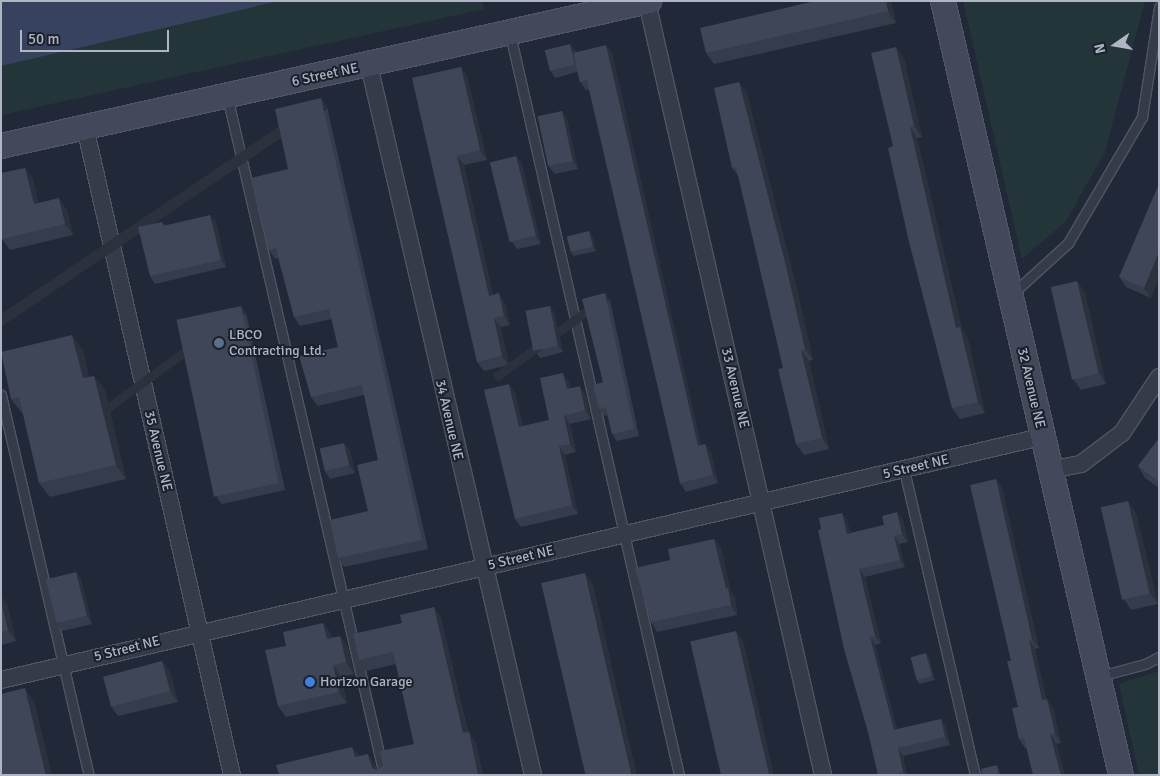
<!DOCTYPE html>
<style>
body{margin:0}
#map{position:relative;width:1160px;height:776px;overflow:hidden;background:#212837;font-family:Signika,sans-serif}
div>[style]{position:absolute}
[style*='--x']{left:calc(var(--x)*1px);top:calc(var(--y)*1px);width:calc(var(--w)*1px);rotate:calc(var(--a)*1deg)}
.green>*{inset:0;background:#243539}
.water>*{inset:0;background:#36425e}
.roads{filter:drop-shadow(1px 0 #4f5562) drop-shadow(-1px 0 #4f5562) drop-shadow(0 1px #4f5562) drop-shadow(0 -1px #4f5562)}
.lane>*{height:9px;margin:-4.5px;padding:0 4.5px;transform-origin:4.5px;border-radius:4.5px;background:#353b48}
.street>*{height:16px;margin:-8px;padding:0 8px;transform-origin:8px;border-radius:8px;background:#353b48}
.secondary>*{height:24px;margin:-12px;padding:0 12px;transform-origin:12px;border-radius:12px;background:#43495a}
.wall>*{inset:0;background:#353c4b}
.shaded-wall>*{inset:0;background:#2b313d;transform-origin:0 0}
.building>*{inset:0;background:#3e4657;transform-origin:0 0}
.dots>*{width:14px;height:14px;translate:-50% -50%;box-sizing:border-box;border:2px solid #1a202c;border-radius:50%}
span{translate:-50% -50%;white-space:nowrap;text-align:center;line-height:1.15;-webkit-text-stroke:4px #1a202c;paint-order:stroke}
.street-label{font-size:14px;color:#afb5c4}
.poi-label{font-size:14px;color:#afb5c4}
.left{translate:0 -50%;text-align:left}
.frame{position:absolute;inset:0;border:2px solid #afb5c4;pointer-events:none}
.north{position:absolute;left:1090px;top:20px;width:50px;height:50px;-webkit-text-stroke:4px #1a202c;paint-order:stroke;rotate:257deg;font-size:14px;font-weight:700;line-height:20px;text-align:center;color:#afb5c4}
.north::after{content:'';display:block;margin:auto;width:18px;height:22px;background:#afb5c4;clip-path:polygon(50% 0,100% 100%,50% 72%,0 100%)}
.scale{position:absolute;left:20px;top:30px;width:149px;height:22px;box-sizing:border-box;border:2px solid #afb5c4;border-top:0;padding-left:6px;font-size:15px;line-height:18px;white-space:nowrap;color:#afb5c4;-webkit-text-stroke:4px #1a202c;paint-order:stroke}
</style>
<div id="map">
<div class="green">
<i style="clip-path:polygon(1px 1px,482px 1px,484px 9px,1px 115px)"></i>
<i style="clip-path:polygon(963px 1px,1145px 1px,1105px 152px,1066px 221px,1022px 259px)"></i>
<i style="clip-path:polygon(1159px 671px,1159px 775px,1139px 775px,1119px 684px)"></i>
</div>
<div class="water">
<i style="clip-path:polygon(1px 1px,279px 1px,1px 66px)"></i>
</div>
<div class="roads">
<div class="lane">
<i style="--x:510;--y:34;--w:760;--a:77.15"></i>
<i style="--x:227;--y:96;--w:697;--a:76.98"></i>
<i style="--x:1012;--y:294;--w:76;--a:-42.3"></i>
<i style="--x:1068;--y:243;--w:146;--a:-59.6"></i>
<i style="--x:1142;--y:117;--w:111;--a:-81.2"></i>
<i style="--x:1;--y:395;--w:390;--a:77"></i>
<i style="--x:904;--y:470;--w:313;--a:76.9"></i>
<i style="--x:1100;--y:676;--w:47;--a:-14.9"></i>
<i style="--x:1145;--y:664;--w:16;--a:-27"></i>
</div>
<div class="street">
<i style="--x:647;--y:2;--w:793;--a:77.17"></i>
<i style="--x:369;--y:65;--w:729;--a:76.99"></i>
<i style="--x:85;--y:127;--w:664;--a:77.22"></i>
<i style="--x:1050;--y:470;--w:32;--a:-11"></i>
<i style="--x:1081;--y:464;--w:51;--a:-37.1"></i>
<i style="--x:1122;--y:433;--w:67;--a:-56.5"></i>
<i style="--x:1;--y:680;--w:1068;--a:-13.15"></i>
</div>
<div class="secondary">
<i style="--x:943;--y:1;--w:794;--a:77.05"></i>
<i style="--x:1;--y:146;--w:664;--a:-12.61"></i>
</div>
</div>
<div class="wall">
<i style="clip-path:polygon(891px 1px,896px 23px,714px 64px,706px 53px)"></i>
<i style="clip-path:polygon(896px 47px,904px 58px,922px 137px,917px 138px,962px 329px,968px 339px,985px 413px,960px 419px,952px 408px,893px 146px)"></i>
<i style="clip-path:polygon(576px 52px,612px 53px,701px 445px,705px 444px,711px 452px,718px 483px,686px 492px,680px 483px,589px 90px,586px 90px,580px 82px,577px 72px,555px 78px,550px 70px)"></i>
<i style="clip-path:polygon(461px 67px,467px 76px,487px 160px,464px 165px,493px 295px,505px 303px,510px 325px,501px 327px,509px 365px,484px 371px,477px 362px,412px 78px)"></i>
<i style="clip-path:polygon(739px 82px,747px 94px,795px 281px,813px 360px,809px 361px,829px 449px,804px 455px,796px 444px,783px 368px,739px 177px,732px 168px)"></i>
<i style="clip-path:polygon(327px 107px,428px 549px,344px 567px,338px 558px,368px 511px,378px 460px,364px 395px,318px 406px,311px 397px,338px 347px,332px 319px,300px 326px,294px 317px,278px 258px,275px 259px,269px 250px,288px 169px)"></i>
<i style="clip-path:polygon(562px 111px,567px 119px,578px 169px,555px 174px,549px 167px)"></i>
<i style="clip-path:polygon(516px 156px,522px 164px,541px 244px,517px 249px,512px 242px)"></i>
<i style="clip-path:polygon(25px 168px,33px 179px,38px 203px,67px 210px,73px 235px,10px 250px,2px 239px)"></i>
<i style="clip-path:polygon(1159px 184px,1151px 298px,1126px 287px,1119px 277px)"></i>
<i style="clip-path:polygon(162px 222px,165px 225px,216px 222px,226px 267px,155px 284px,150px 276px)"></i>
<i style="clip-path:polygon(592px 235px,596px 251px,574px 256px,571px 253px)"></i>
<i style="clip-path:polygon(1077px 281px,1085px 293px,1106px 384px,1081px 390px,1073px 379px)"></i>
<i style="clip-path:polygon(605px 293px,610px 300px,639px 436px,617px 441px,612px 434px,607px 415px,604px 416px,599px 409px,603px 382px)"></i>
<i style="clip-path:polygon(241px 306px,246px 313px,285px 490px,222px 504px,217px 498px)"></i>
<i style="clip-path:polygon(554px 312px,563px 352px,540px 358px,536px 352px)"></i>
<i style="clip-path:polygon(83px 350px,89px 377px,94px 376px,105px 390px,126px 479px,50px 497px,39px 483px,23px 413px,22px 413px,11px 399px)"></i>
<i style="clip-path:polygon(569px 382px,570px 388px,586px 395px,591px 419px,570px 424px,576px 452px,565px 455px,578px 514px,521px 527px,515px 519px,515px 393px,523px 426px,549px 420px)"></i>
<i style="clip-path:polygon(1159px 438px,1159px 488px,1145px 478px,1138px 466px)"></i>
<i style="clip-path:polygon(350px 450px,355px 473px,330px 479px,325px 471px)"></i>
<i style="clip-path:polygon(996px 479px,1002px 488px,1039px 648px,1035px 649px,1046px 699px,1053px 708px,1061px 743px,1025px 748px,1019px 739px,1018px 707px,1011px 661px)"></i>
<i style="clip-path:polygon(1128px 501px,1136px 513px,1158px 604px,1131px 610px,1124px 599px)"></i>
<i style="clip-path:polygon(842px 513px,847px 520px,850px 533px,884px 525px,903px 520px,908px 542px,899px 544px,905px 567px,865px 577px,881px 643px,875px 645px,897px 729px,941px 719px,946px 726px,950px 745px,903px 756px,907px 775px,878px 775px,821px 529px)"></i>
<i style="clip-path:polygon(714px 539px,721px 548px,731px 592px,735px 597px,737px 615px,657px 632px,651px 622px)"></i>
<i style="clip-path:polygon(76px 572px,81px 579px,92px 624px,62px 631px,57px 623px)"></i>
<i style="clip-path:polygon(1px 596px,7px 604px,16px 641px,1px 645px)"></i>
<i style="clip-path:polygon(434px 607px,441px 618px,468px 732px,469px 732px,476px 743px,483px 775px,279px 775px,352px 747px,359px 756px,375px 765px,377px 770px,414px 744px,396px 664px,366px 671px,359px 660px,402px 623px)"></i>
<i style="clip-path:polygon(323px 623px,331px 634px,332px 638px,340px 636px,348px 647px,354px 674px,341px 677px,347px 703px,286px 717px,278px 706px,286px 646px)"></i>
<i style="clip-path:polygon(929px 657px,935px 680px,919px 684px,917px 680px)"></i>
<i style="clip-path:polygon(162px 661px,170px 672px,178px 702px,118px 716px,110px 705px)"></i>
</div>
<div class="shaded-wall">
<i style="clip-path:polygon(886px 1px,891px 1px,896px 23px,888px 11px)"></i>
<i style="clip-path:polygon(570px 44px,576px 51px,581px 71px,575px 64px)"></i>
<i style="clip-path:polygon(606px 45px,612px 53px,703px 454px,698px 446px)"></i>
<i style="clip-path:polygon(896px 47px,904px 58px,922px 137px,914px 126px)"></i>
<i style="clip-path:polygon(461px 67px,467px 76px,487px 160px,480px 150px)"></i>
<i style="clip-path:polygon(739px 82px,747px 94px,795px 281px,813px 360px,805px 349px)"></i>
<i style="left:321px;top:98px;width:11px;height:453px;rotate:56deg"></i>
<i style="clip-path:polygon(562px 111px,567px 119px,578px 169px,573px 161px)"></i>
<i style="clip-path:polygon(910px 127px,917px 138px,962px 329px,968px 339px,985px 413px,978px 402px,956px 328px)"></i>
<i style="clip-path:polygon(457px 156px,464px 165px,495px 305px,489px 296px)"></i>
<i style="clip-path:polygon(516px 156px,522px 164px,541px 244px,536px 236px)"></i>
<i style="clip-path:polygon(25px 168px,33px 179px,41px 216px,34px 204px)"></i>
<i style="clip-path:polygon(59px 198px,67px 210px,73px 235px,65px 224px)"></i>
<i style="clip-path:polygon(210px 215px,216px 222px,226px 267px,221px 260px)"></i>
<i style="clip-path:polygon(589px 231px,592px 235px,596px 251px,593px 247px)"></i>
<i style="clip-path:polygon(1159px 252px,1159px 279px,1151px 298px,1144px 288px)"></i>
<i style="clip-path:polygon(1077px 281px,1085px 293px,1106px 384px,1099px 373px)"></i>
<i style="clip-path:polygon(499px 293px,505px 303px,510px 325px,504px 316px)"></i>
<i style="left:605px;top:293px;width:9px;height:139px;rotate:54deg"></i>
<i style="left:241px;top:306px;width:9px;height:181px;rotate:54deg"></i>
<i style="clip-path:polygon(550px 306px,554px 312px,563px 352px,558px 346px)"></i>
<i style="clip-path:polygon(494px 318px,501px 327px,509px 365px,502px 356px)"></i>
<i style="clip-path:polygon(72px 335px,83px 350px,93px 393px,83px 378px)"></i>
<i style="clip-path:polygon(801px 350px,809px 361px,829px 449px,822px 438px)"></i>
<i style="clip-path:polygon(563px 373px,569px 382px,573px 398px,567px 389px)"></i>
<i style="clip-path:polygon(94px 376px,105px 390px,126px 479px,116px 465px)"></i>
<i style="clip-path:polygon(509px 384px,515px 393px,525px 436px,519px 427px)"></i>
<i style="clip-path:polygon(580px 386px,586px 395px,591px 419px,585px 410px)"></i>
<i style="clip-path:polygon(564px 416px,570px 424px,576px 452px,570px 444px)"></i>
<i style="clip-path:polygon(344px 443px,350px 450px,355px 473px,349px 465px)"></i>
<i style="clip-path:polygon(705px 444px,711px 452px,718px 483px,713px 475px)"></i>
<i style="clip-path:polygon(559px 446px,565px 455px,578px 514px,572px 505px)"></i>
<i style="clip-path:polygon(996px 479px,1002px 488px,1039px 648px,1032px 639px)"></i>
<i style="clip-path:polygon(1128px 501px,1136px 513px,1158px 604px,1150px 593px)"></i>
<i style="clip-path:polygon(897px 512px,903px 520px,908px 542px,902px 534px)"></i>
<i style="clip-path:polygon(842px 513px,847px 520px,852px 542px,847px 534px)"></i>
<i style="clip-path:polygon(894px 536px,899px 544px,905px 567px,900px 560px)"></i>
<i style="clip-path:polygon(714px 539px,721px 548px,731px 592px,735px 597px,737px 615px,731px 605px,726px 589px)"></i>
<i style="clip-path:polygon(859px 569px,865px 577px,881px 643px,875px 636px)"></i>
<i style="clip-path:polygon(76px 572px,81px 579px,92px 624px,87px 616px)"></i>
<i style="clip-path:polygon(585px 573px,593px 584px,637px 775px,632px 775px)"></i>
<i style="clip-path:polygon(1px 596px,7px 604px,16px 641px,8px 630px,1px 602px)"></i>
<i style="clip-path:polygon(434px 607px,441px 618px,470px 744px,463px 733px)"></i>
<i style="clip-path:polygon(323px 623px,331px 634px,335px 650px,327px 639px)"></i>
<i style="clip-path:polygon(736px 631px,744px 643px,774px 775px,769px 775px)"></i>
<i style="clip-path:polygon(340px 636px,348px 647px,354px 674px,346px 662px)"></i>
<i style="clip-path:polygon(870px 637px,875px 645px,899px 737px,894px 730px)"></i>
<i style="clip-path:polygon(1029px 640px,1035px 649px,1049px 709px,1042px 700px)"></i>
<i style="clip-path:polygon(926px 653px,929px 657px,935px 680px,932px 676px)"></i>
<i style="clip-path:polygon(162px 661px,170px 672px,178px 702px,170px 691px)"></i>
<i style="clip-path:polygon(333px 665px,341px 677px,347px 703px,339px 692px)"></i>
<i style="clip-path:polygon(25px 688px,35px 703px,52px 775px,46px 775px)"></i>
<i style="clip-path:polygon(1047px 699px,1053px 708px,1061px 743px,1055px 733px)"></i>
<i style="clip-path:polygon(941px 719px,946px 726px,950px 745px,945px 737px)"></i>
<i style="clip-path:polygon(469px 732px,476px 743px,483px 775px,478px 775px)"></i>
<i style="clip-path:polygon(1050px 734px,1057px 744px,1065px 775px,1061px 775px)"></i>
<i style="clip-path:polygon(352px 747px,360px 758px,355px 757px)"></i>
<i style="clip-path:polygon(898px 748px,903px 756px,907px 775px,906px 775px,903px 771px)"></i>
<i style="clip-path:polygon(368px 754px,375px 765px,378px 775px,372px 768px)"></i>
<i style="clip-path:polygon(997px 765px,999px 769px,1001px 775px,999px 775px)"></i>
</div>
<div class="building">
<i style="clip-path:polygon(815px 1px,886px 1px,888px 11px,706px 53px,700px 28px)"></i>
<i style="left:570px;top:44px;width:21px;height:26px;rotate:76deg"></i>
<i style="clip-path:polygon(606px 45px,698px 446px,705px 444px,713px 475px,680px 483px,587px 80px,580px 82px,573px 53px)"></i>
<i style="clip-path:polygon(896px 47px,914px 126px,910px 127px,956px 328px,960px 327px,978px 402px,952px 408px,909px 242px,888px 148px,893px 146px,871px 53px)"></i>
<i style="clip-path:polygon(461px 67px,480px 150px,457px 156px,489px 296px,499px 293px,504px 316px,494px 318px,502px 356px,477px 362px,412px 78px)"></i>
<i style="clip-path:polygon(739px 82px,787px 270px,805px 349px,801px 350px,822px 438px,796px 444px,778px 369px,783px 368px,736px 167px,732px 168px,714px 88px)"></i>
<i style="clip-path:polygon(321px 98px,422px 540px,338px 558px,330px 520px,368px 511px,357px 465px,378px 460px,362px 385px,311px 397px,299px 356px,338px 347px,329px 309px,294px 317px,276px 248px,269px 250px,251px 178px,288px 169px,275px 109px)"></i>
<i style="left:562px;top:111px;width:51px;height:25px;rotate:78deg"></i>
<i style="left:516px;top:156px;width:82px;height:27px;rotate:76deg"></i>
<i style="clip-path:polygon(25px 168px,34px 204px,59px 198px,65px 224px,2px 239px,1px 173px)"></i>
<i style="clip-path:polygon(1159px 184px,1159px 252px,1144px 288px,1119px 277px)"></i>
<i style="clip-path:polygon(210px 215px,221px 260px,150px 276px,138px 227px,162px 222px,163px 226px)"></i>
<i style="left:589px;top:231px;width:16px;height:23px;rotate:76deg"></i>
<i style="left:1077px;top:281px;width:95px;height:27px;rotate:77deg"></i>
<i style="clip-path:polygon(605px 293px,634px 429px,612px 434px,606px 407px,599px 409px,593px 385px,603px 382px,582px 299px)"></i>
<i style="left:241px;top:306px;width:181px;height:66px;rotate:78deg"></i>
<i style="left:550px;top:306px;width:41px;height:25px;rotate:79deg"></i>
<i style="clip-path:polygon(72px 335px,83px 378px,94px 376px,116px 465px,39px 483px,19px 397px,11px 399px,1px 352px)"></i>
<i style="clip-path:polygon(563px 373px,567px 389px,580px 386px,585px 410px,564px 416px,570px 444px,559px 446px,572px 505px,515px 519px,484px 390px,509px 384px,519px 427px,549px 420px,540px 378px)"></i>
<i style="clip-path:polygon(1159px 438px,1159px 482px,1138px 466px)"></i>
<i style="left:344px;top:443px;width:23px;height:25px;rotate:77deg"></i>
<i style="clip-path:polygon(996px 479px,1032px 639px,1029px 640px,1042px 700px,1047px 699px,1055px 733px,1050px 734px,1061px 775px,1033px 775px,1024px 738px,1019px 739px,1012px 708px,1018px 707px,1007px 661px,1011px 661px,970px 485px)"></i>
<i style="left:1128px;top:501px;width:95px;height:28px;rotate:77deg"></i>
<i style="clip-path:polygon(897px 512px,902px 534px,894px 536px,900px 560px,859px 569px,875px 636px,870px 637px,894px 730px,941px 719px,945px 737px,898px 748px,903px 771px,899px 772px,900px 775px,878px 775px,868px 732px,844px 649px,818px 530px,821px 529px,819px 518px,842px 513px,847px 534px,884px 525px,882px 516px)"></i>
<i style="clip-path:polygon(714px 539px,726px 589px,728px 588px,731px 605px,651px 622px,635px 568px,670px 560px,668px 549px)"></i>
<i style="left:76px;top:572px;width:45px;height:31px;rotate:76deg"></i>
<i style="left:585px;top:573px;width:207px;height:45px;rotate:77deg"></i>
<i style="clip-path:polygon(1px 602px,8px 630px,1px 632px)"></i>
<i style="clip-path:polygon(434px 607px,463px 733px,469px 732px,478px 775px,279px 775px,276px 765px,352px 747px,355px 757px,368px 754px,372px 768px,377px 770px,383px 766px,380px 751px,414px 744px,393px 652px,359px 660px,353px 634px,402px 623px,400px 615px)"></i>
<i style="clip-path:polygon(323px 623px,327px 639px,340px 636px,346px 662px,333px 665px,339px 692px,278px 706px,265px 650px,286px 646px,283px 632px)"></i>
<i style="left:736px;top:631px;width:148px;height:47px;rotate:77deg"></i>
<i style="left:926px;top:653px;width:24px;height:16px;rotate:75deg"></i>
<i style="left:162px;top:661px;width:31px;height:61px;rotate:75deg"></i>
<i style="clip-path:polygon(25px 688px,46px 775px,1px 775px,1px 694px)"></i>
<i style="clip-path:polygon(997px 765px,999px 775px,982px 775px,981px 769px)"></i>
</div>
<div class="dots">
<i style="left:219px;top:343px;background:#5c6f8a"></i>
<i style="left:310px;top:682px;background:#3f7fe0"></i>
</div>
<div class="street-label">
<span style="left:325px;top:75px;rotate:-12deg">6 Street NE</span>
<span style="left:735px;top:388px;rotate:77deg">33 Avenue NE</span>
<span style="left:1031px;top:388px;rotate:77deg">32 Avenue NE</span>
<span style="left:449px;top:420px;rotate:77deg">34 Avenue NE</span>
<span style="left:158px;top:451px;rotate:77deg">35 Avenue NE</span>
<span style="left:916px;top:467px;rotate:-13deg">5 Street NE</span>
<span style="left:521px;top:558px;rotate:-13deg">5 Street NE</span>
<span style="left:127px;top:649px;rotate:-14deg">5 Street NE</span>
</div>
<div class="poi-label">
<span class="left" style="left:229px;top:343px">LBCO<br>Contracting Ltd.</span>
<span class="left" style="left:320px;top:682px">Horizon Garage</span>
</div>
<div class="frame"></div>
<div class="north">N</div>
<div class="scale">50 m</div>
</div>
